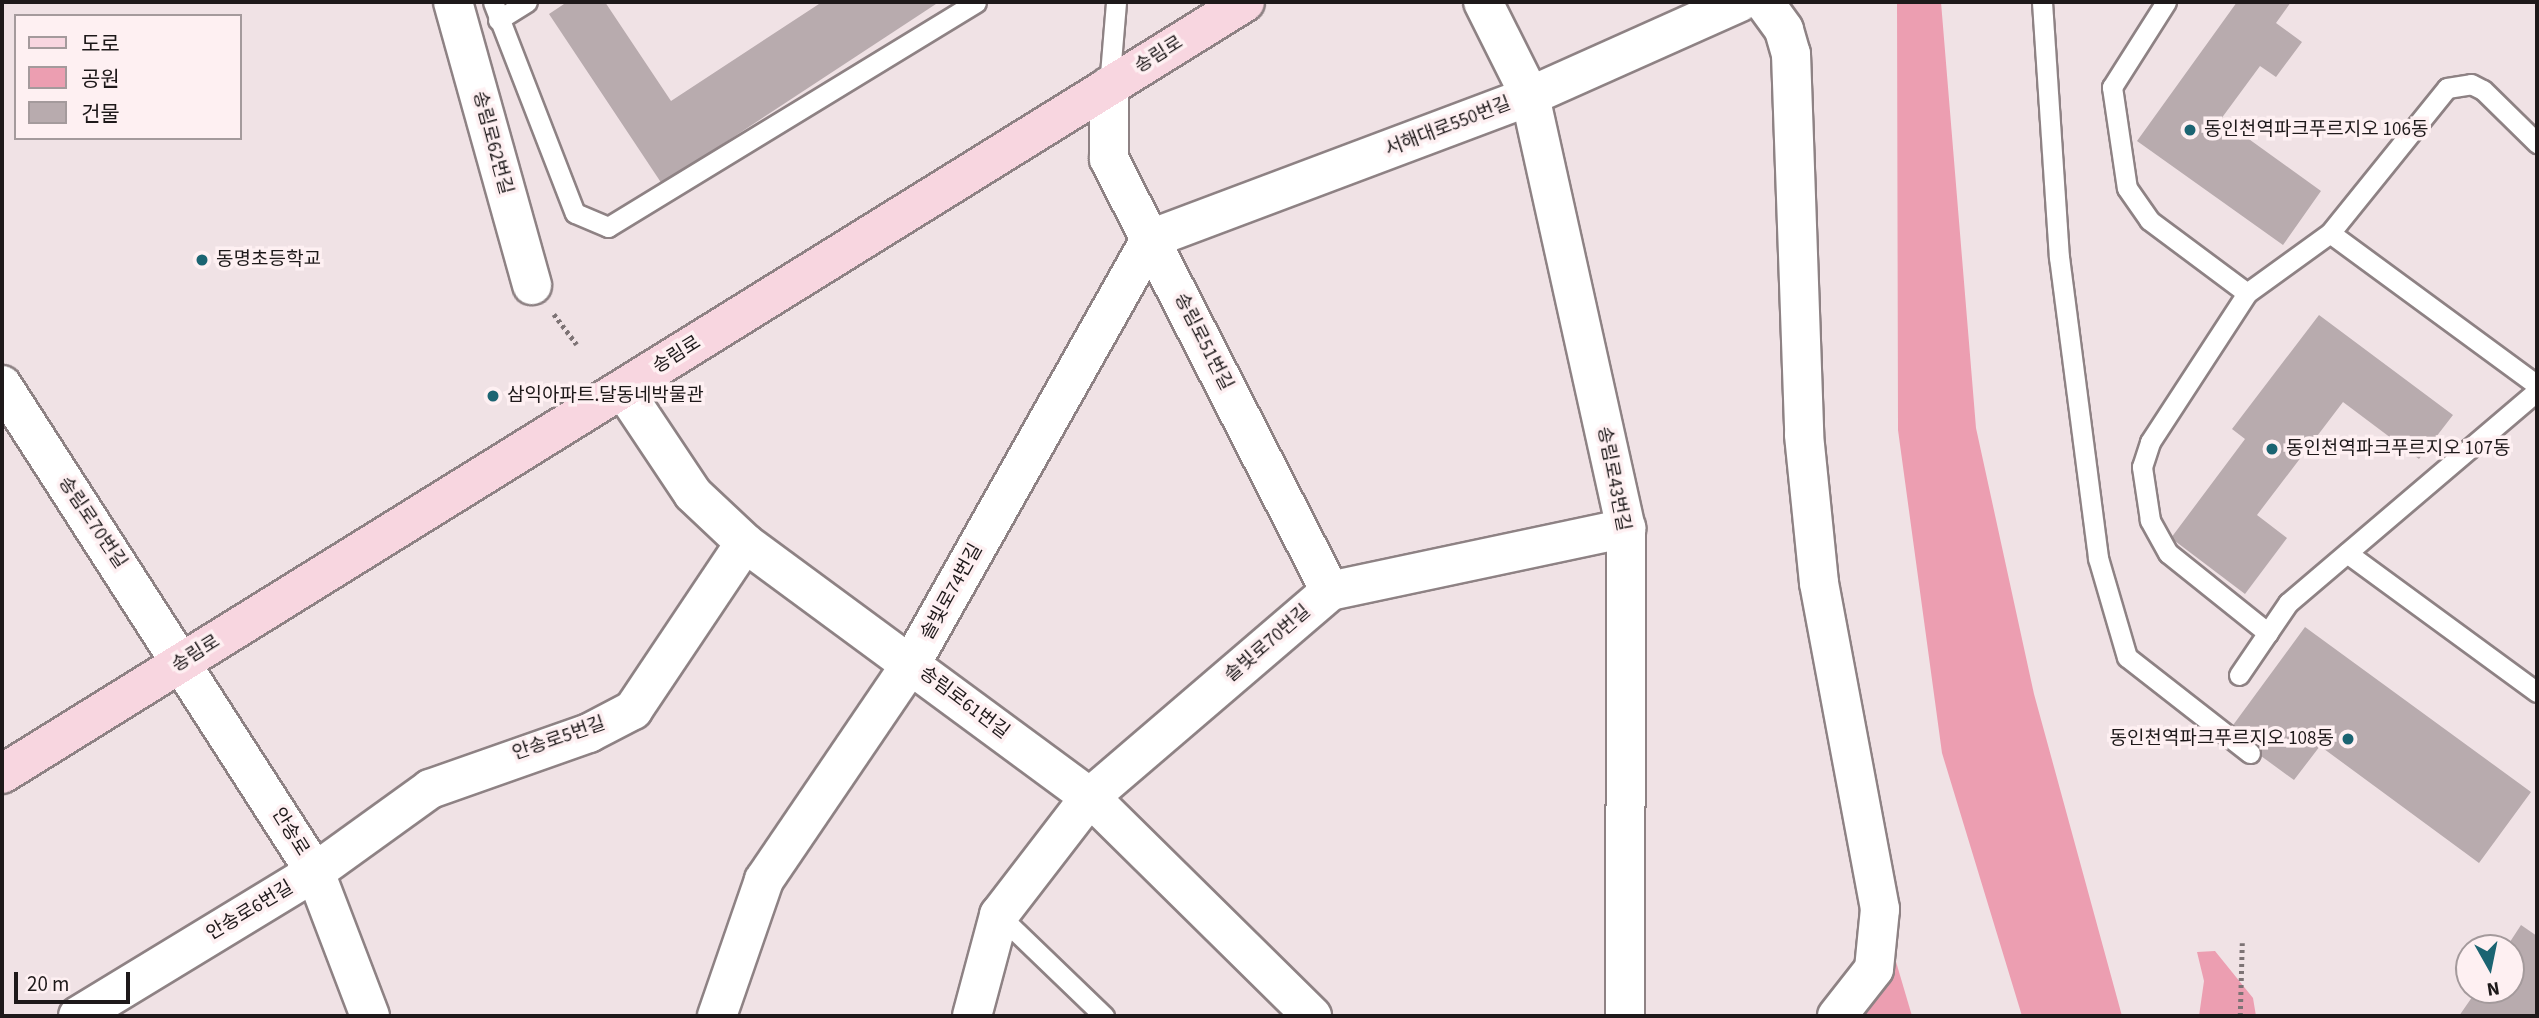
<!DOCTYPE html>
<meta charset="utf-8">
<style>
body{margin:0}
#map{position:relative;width:2539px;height:1018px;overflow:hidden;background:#f0e2e5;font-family:"Source Sans 3","Noto Sans KR",sans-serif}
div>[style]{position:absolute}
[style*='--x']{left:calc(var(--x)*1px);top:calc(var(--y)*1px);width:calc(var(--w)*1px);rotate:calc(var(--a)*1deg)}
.green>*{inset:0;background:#ec9eb1}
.building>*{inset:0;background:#b8abae}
.path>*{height:4.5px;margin-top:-2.25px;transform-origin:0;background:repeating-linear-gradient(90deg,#7d7375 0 3.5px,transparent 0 7px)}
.roads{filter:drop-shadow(2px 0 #8e8284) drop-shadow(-2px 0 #8e8284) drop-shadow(0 2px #8e8284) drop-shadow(0 -2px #8e8284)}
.lane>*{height:19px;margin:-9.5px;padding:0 9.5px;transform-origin:9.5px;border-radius:9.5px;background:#fff}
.street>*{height:38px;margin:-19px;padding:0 19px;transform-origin:19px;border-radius:19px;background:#fff}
.secondary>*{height:38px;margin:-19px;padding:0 19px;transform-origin:19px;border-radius:19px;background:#f8d6e0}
.dots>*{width:19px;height:19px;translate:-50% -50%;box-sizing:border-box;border:4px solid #fef0f2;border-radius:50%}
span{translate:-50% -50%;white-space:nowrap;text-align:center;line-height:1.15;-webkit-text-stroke:7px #fef0f2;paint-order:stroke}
.street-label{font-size:19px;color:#1e191a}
.poi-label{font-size:19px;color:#1e191a}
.left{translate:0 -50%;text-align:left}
.right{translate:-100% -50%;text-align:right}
.frame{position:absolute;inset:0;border:4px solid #1e191a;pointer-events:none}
.legend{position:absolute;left:14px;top:14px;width:228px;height:126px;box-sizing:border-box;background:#fef0f2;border:2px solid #a49a9c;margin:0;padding:9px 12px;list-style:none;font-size:21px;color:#1e191a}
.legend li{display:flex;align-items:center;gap:14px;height:35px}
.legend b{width:35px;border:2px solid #a49a9c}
.north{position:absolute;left:2455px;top:934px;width:70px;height:70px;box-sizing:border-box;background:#fef0f2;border:2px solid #a49a9c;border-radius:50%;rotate:171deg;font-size:19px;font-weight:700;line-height:28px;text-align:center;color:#1e191a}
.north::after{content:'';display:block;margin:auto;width:24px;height:32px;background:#1b6472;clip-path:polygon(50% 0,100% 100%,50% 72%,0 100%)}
.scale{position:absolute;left:14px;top:972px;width:116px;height:32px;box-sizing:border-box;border:4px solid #1e191a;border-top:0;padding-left:9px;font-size:21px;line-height:24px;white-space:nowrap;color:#1e191a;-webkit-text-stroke:5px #fef0f2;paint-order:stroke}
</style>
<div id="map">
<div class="green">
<i style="clip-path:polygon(1897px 2px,1941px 2px,1976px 428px,2034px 694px,2122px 1016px,2022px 1016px,1942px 753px,1898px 430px)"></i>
<i style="clip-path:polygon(2215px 951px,2253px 998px,2256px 1016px,2199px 1016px,2204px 981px,2197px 952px)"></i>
<i style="clip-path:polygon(1894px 955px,1912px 1016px,1854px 1016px)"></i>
</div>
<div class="building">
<i style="clip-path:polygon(567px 2px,605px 2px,671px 101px,822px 2px,939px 2px,662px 184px,549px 14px)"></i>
<i style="clip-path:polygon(2237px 2px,2291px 2px,2276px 23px,2302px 42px,2276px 77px,2260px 66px,2221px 119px,2321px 191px,2283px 245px,2137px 141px)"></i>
<i style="clip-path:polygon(2319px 315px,2453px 415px,2419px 459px,2343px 402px,2257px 515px,2287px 538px,2245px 594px,2171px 538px,2245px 439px,2232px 429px)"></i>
<i style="clip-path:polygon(2305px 627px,2531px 792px,2479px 863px,2320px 746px,2294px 780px,2228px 732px)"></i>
<i style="clip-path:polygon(2521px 925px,2537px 936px,2537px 1016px,2459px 1016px,2477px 990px,2511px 990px,2511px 948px,2506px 948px)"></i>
</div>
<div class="path">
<i style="--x:554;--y:314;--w:38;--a:53"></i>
<i style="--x:2240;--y:1016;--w:73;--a:-88.4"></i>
</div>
<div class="roads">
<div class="lane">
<i style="--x:493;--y:2;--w:226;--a:68.8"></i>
<i style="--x:575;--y:213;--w:36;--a:23"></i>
<i style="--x:608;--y:227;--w:431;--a:-31.4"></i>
<i style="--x:2042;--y:2;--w:256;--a:86.2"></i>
<i style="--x:2059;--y:257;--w:304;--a:82.6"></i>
<i style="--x:2098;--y:558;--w:103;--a:73.7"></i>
<i style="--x:2127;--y:657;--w:156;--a:38"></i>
<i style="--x:2166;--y:2;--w:101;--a:122.4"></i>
<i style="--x:2112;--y:87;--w:102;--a:81.6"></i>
<i style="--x:2127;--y:188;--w:39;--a:55"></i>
<i style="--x:2149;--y:220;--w:122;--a:36.7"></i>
<i style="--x:498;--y:20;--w:34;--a:-32"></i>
<i style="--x:1109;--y:86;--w:84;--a:-85.2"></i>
<i style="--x:2330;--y:233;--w:257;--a:36.3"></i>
<i style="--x:2347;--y:553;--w:235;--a:36.2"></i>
<i style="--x:2268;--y:633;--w:128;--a:-141.3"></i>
<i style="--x:2168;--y:553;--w:38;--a:-119"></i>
<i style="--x:2150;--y:520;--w:54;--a:-98.6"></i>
<i style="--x:2142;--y:467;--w:26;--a:-72"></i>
<i style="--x:2150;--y:442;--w:178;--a:-56.9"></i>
<i style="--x:2247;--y:293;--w:102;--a:-35.9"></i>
<i style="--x:2330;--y:233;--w:186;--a:-51.1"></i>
<i style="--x:2447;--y:88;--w:24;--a:-9"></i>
<i style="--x:2471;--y:84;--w:13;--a:27"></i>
<i style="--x:2483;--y:90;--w:76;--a:44.5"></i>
<i style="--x:2239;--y:675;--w:87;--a:-55.8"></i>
<i style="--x:2288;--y:603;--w:327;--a:-40.4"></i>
<i style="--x:999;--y:915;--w:146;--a:43.9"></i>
</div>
<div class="street">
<i style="--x:453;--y:2;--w:294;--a:74.4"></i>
<i style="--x:1483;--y:2;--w:105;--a:63.4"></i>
<i style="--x:1530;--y:96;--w:443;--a:77.5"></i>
<i style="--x:1626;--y:528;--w:488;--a:90.1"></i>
<i style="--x:1764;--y:2;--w:34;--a:54"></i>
<i style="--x:1784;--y:30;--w:25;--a:74"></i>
<i style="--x:1791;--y:54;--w:381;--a:88"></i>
<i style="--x:1804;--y:435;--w:149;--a:84.2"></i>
<i style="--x:1819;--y:583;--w:332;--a:79.4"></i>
<i style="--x:1880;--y:909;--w:60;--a:95.7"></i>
<i style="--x:1874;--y:969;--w:60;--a:128.2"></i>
<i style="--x:1109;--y:86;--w:73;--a:90"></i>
<i style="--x:1109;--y:159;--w:485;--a:62.9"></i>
<i style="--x:2;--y:385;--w:579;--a:57.27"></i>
<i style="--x:315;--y:872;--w:154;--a:69.1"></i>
<i style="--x:623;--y:389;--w:126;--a:56.3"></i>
<i style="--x:693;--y:494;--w:71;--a:43.3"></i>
<i style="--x:745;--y:543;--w:428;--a:36.4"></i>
<i style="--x:1090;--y:797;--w:312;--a:44.6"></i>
<i style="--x:78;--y:1016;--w:277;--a:-31.3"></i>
<i style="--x:315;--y:872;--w:142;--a:-35.8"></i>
<i style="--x:430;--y:789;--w:169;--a:-19.4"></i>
<i style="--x:589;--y:733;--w:50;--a:-27.6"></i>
<i style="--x:633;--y:710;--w:201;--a:-56.2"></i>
<i style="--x:717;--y:1016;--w:144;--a:-70.9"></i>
<i style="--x:764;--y:880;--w:261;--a:-55.8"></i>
<i style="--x:911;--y:664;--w:488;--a:-60.6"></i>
<i style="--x:1150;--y:239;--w:406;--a:-20.6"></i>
<i style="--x:1530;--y:96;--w:230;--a:-24.1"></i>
<i style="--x:972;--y:1016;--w:105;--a:-75"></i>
<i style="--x:999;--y:915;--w:149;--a:-52.4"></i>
<i style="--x:1090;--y:797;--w:316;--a:-40.6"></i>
<i style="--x:1330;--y:591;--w:303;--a:-12"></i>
</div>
<div class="secondary">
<i style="--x:2;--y:774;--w:1463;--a:-31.84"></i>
</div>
</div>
<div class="dots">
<i style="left:2190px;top:130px;background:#1b6472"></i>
<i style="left:202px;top:260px;background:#1b6472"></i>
<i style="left:493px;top:396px;background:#1b6472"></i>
<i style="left:2272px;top:449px;background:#1b6472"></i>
<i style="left:2348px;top:739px;background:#1b6472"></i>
</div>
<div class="street-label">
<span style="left:1159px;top:55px;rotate:-32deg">송림로</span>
<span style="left:1448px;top:127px;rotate:-21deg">서해대로550번길</span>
<span style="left:492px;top:143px;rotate:75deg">송림로62번길</span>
<span style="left:1203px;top:342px;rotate:63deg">송림로51번길</span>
<span style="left:677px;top:355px;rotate:-32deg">송림로</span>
<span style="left:1613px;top:479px;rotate:79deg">송림로43번길</span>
<span style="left:92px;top:523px;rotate:56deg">송림로70번길</span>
<span style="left:952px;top:592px;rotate:-61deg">솔빛로74번길</span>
<span style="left:1268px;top:644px;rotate:-41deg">솔빛로70번길</span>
<span style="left:196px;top:654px;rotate:-32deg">송림로</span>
<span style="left:964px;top:703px;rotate:37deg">송림로61번길</span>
<span style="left:559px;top:739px;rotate:-19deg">안송로5번길</span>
<span style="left:290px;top:832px;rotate:58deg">안송로</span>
<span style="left:250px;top:911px;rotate:-31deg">안송로6번길</span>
</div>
<div class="poi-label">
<span class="left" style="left:2204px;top:130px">동인천역파크푸르지오 106동</span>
<span class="left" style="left:216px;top:260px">동명초등학교</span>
<span class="left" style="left:507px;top:396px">삼익아파트.달동네박물관</span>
<span class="left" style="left:2286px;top:449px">동인천역파크푸르지오 107동</span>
<span class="right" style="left:2334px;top:739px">동인천역파크푸르지오 108동</span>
</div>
<div class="frame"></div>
<ul class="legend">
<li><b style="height:9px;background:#f8d6e0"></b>도로</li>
<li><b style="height:19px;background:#ec9eb1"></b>공원</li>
<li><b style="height:19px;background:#b8abae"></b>건물</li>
</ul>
<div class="north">N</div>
<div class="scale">20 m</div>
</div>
